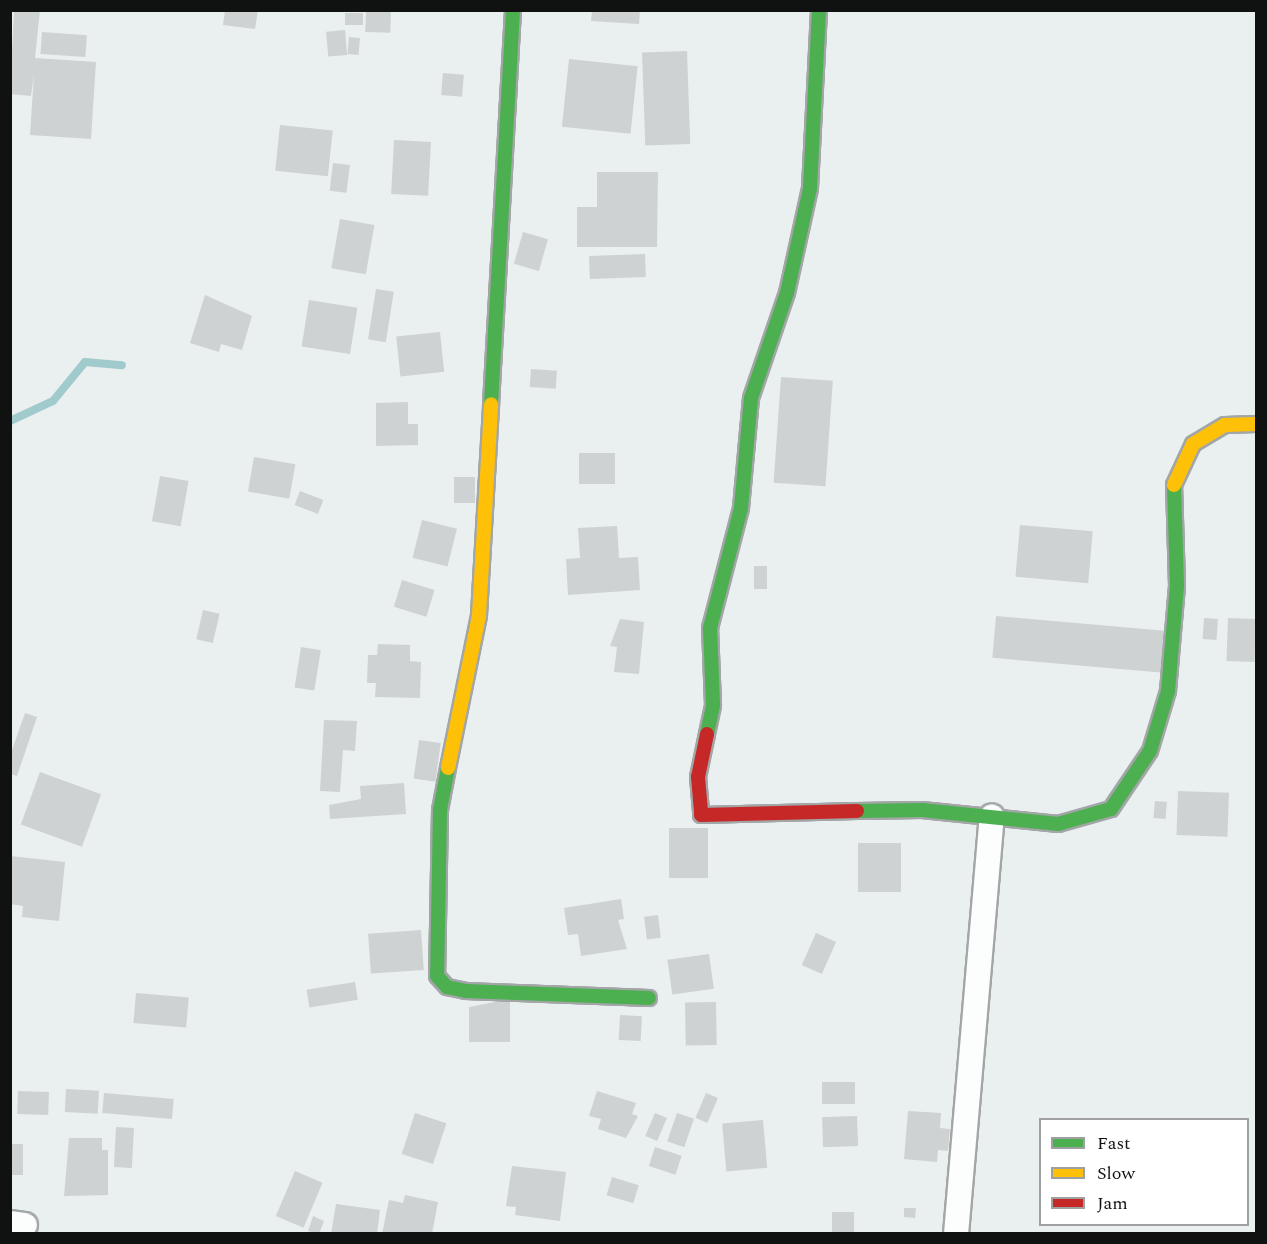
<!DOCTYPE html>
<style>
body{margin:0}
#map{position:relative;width:1267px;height:1244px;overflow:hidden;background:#eaefef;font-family:Spectral,serif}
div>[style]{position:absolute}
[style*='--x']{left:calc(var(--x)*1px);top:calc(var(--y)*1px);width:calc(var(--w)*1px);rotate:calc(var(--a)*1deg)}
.stream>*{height:8px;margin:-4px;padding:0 4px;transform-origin:4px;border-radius:4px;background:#a1cacc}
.building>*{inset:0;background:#ced2d2;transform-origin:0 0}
.roads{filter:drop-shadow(2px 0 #a3a6a7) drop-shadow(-2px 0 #a3a6a7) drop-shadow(0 2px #a3a6a7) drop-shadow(0 -2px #a3a6a7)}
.street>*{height:24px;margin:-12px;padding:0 12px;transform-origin:12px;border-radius:12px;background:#fcfdfd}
.fast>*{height:14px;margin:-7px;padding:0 7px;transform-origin:7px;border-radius:7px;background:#4caf50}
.slow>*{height:14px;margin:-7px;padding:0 7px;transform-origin:7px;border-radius:7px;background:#ffc107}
.jam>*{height:14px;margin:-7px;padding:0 7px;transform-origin:7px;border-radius:7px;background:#c62828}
span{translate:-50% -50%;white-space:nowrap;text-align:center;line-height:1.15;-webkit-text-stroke:5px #fff;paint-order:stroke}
.frame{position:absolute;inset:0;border:12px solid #101212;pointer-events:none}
.legend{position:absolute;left:1039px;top:1118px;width:210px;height:108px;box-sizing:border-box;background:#fff;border:2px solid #9fa0a0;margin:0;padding:8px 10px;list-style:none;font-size:18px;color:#101212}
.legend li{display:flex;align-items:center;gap:12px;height:30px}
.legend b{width:30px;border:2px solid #9fa0a0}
</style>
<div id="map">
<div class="stream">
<i style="--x:10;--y:421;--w:47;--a:-24.9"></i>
<i style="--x:53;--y:401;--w:50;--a:-50.6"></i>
<i style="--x:85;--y:362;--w:37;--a:5"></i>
</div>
<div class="building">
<i style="clip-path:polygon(14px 10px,40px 10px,35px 58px,96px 62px,91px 139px,30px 135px,34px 74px,31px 96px,10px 94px)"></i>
<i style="clip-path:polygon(225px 10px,258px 10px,255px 29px,223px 25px)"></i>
<i style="clip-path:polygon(592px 10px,640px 10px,639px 24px,591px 21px)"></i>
<i style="left:366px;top:11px;width:25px;height:21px;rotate:2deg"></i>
<i style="left:345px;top:13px;width:18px;height:12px"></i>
<i style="left:345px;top:30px;width:25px;height:19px;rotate:85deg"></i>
<i style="left:42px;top:32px;width:45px;height:22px;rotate:4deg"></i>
<i style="left:349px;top:37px;width:11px;height:17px;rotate:5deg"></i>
<i style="left:687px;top:51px;width:93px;height:45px;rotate:88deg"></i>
<i style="left:569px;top:59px;width:69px;height:68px;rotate:6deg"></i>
<i style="left:443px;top:73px;width:21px;height:22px;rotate:5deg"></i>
<i style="left:280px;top:125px;width:53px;height:46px;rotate:6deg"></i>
<i style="left:394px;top:140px;width:37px;height:54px;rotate:3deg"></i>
<i style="left:333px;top:163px;width:17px;height:28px;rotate:7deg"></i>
<i style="clip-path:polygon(597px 172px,658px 172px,657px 247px,577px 247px,577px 207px,597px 207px)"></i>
<i style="left:340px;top:219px;width:35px;height:50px;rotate:10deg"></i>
<i style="left:523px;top:232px;width:26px;height:33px;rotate:16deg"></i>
<i style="left:645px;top:254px;width:23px;height:56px;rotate:88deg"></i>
<i style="left:376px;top:289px;width:18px;height:51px;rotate:9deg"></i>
<i style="clip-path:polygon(205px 295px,252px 316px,242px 350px,221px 344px,219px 352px,190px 343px)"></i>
<i style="left:309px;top:300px;width:49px;height:47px;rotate:9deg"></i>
<i style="left:440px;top:332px;width:40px;height:44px;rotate:84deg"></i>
<i style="left:531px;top:369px;width:26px;height:18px;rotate:4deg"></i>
<i style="left:781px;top:377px;width:52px;height:106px;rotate:4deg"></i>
<i style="clip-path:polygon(408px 402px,408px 424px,418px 424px,418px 445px,376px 446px,376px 403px)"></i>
<i style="left:579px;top:453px;width:36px;height:31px"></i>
<i style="left:254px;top:457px;width:42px;height:35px;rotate:10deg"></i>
<i style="left:160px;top:476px;width:29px;height:46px;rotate:10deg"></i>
<i style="left:454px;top:477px;width:21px;height:26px"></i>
<i style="left:300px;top:491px;width:25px;height:15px;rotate:21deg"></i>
<i style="left:422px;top:520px;width:36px;height:39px;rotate:14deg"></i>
<i style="left:1020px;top:525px;width:73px;height:52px;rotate:5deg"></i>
<i style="clip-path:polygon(617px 526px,619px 558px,638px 557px,640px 590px,568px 595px,566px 559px,580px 558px,578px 528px)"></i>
<i style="left:754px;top:566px;width:13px;height:23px"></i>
<i style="left:402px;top:580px;width:34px;height:28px;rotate:17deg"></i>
<i style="left:203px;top:610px;width:17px;height:30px;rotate:13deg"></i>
<i style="left:996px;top:616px;width:172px;height:42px;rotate:5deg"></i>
<i style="left:1204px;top:618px;width:14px;height:21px;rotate:4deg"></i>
<i style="left:1228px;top:618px;width:28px;height:43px;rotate:2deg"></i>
<i style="clip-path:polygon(620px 619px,644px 622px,639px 674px,614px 672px,617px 647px,610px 646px)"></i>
<i style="clip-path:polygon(378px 644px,410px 645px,410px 661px,421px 662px,420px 698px,375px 697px,376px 683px,367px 683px,368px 655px,377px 655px)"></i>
<i style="left:301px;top:647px;width:20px;height:41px;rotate:9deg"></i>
<i style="clip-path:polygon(25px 713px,37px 717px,17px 776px,10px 774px,10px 756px)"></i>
<i style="clip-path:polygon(324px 720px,357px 721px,355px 751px,343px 750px,340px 792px,320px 791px)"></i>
<i style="left:419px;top:740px;width:22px;height:39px;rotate:8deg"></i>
<i style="left:40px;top:772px;width:65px;height:56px;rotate:20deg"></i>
<i style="clip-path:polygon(404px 783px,406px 814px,330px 819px,329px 805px,361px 799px,360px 786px)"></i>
<i style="left:1178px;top:791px;width:51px;height:44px;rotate:2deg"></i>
<i style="left:1155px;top:801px;width:12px;height:17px;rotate:5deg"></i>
<i style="left:669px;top:828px;width:39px;height:50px"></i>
<i style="left:858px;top:843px;width:43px;height:49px"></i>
<i style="clip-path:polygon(10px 856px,65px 862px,59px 921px,22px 917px,23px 906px,10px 904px)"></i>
<i style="clip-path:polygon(621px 899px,624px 919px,618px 920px,627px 949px,581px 956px,578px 934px,568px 935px,564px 908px)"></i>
<i style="left:658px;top:915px;width:23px;height:14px;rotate:83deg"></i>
<i style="left:421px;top:930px;width:40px;height:53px;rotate:86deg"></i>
<i style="left:816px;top:933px;width:22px;height:35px;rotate:24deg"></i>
<i style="left:709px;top:954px;width:35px;height:42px;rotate:82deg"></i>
<i style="left:355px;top:982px;width:18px;height:49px;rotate:81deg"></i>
<i style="left:136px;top:993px;width:53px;height:30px;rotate:5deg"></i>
<i style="clip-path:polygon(510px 999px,510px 1042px,469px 1042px,469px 1007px)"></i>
<i style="left:716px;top:1002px;width:43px;height:31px;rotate:89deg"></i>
<i style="left:620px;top:1015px;width:22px;height:25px;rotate:3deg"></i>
<i style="left:822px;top:1082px;width:33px;height:22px"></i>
<i style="left:66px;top:1089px;width:33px;height:23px;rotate:3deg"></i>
<i style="left:18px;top:1091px;width:31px;height:23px;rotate:2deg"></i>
<i style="clip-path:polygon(597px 1091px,636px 1103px,632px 1114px,638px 1116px,626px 1138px,598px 1129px,601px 1119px,589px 1116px)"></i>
<i style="left:104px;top:1093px;width:70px;height:20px;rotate:5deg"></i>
<i style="left:706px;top:1093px;width:13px;height:27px;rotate:23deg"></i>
<i style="clip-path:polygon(908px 1111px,941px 1113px,940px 1128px,950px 1129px,948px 1151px,938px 1150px,937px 1162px,904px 1159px)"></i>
<i style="left:415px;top:1113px;width:33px;height:43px;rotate:18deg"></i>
<i style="left:655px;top:1113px;width:13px;height:25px;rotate:23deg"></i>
<i style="left:677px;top:1113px;width:18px;height:30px;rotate:19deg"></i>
<i style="left:857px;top:1116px;width:30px;height:35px;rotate:88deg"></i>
<i style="left:763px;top:1120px;width:48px;height:41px;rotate:85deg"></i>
<i style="left:116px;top:1127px;width:18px;height:40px;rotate:3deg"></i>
<i style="clip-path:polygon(69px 1138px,102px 1138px,102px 1150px,108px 1150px,108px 1195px,64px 1196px)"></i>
<i style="left:10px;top:1144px;width:13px;height:31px"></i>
<i style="left:655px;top:1147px;width:28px;height:20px;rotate:18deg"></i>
<i style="clip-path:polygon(512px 1166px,566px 1172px,560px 1221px,515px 1215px,516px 1207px,506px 1206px)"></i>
<i style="left:295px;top:1171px;width:30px;height:49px;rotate:23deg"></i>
<i style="left:612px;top:1177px;width:28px;height:19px;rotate:17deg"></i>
<i style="clip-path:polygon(405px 1195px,438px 1202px,432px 1234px,382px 1234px,389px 1200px,403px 1203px)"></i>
<i style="clip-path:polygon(336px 1204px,380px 1210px,377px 1234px,331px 1234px)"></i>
<i style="clip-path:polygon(904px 1208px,916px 1208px,915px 1218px,904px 1217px)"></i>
<i style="left:832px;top:1212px;width:22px;height:22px"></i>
<i style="clip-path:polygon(313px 1216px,324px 1221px,319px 1234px,308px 1231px)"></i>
</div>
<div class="roads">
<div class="street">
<i style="--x:10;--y:1223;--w:15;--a:8"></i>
<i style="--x:956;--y:1234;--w:419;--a:-85.1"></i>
</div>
<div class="fast">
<i style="--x:491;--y:404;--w:395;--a:-86.8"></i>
<i style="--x:707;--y:734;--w:30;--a:-78"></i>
<i style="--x:713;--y:705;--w:77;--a:-92.2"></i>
<i style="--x:710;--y:628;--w:124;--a:-75.5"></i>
<i style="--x:741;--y:508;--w:110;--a:-84.8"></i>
<i style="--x:751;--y:398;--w:111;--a:-71.1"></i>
<i style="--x:787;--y:293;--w:107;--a:-77.6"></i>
<i style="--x:810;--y:188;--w:178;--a:-87.1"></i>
<i style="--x:448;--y:768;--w:43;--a:100.8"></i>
<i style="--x:440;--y:810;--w:166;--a:91"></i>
<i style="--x:437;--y:976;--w:15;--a:48"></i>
<i style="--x:447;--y:987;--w:19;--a:12"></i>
<i style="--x:466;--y:991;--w:183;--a:2.2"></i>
<i style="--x:857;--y:811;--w:65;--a:-0.9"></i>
<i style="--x:922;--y:810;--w:137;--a:5.9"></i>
<i style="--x:1058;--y:824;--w:55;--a:-15.8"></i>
<i style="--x:1111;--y:809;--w:70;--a:-56.1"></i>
<i style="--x:1150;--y:751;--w:63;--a:-73.3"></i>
<i style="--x:1168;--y:691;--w:106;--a:-85.1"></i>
<i style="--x:1177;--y:585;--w:100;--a:-91.7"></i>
</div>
<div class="slow">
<i style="--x:1174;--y:485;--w:45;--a:-65.1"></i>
<i style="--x:1193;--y:444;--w:37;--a:-31"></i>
<i style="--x:1225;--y:425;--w:31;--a:-2"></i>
<i style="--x:448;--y:768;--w:156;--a:-78.5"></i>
<i style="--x:479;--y:615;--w:211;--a:-86.7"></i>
</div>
<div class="jam">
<i style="--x:707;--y:734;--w:44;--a:101.8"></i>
<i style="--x:698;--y:777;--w:38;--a:85"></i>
<i style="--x:701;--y:815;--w:156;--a:-1.5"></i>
</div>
</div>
<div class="frame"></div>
<ul class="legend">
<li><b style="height:8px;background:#4caf50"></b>Fast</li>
<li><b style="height:8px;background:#ffc107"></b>Slow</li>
<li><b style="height:8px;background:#c62828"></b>Jam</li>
</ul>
</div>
